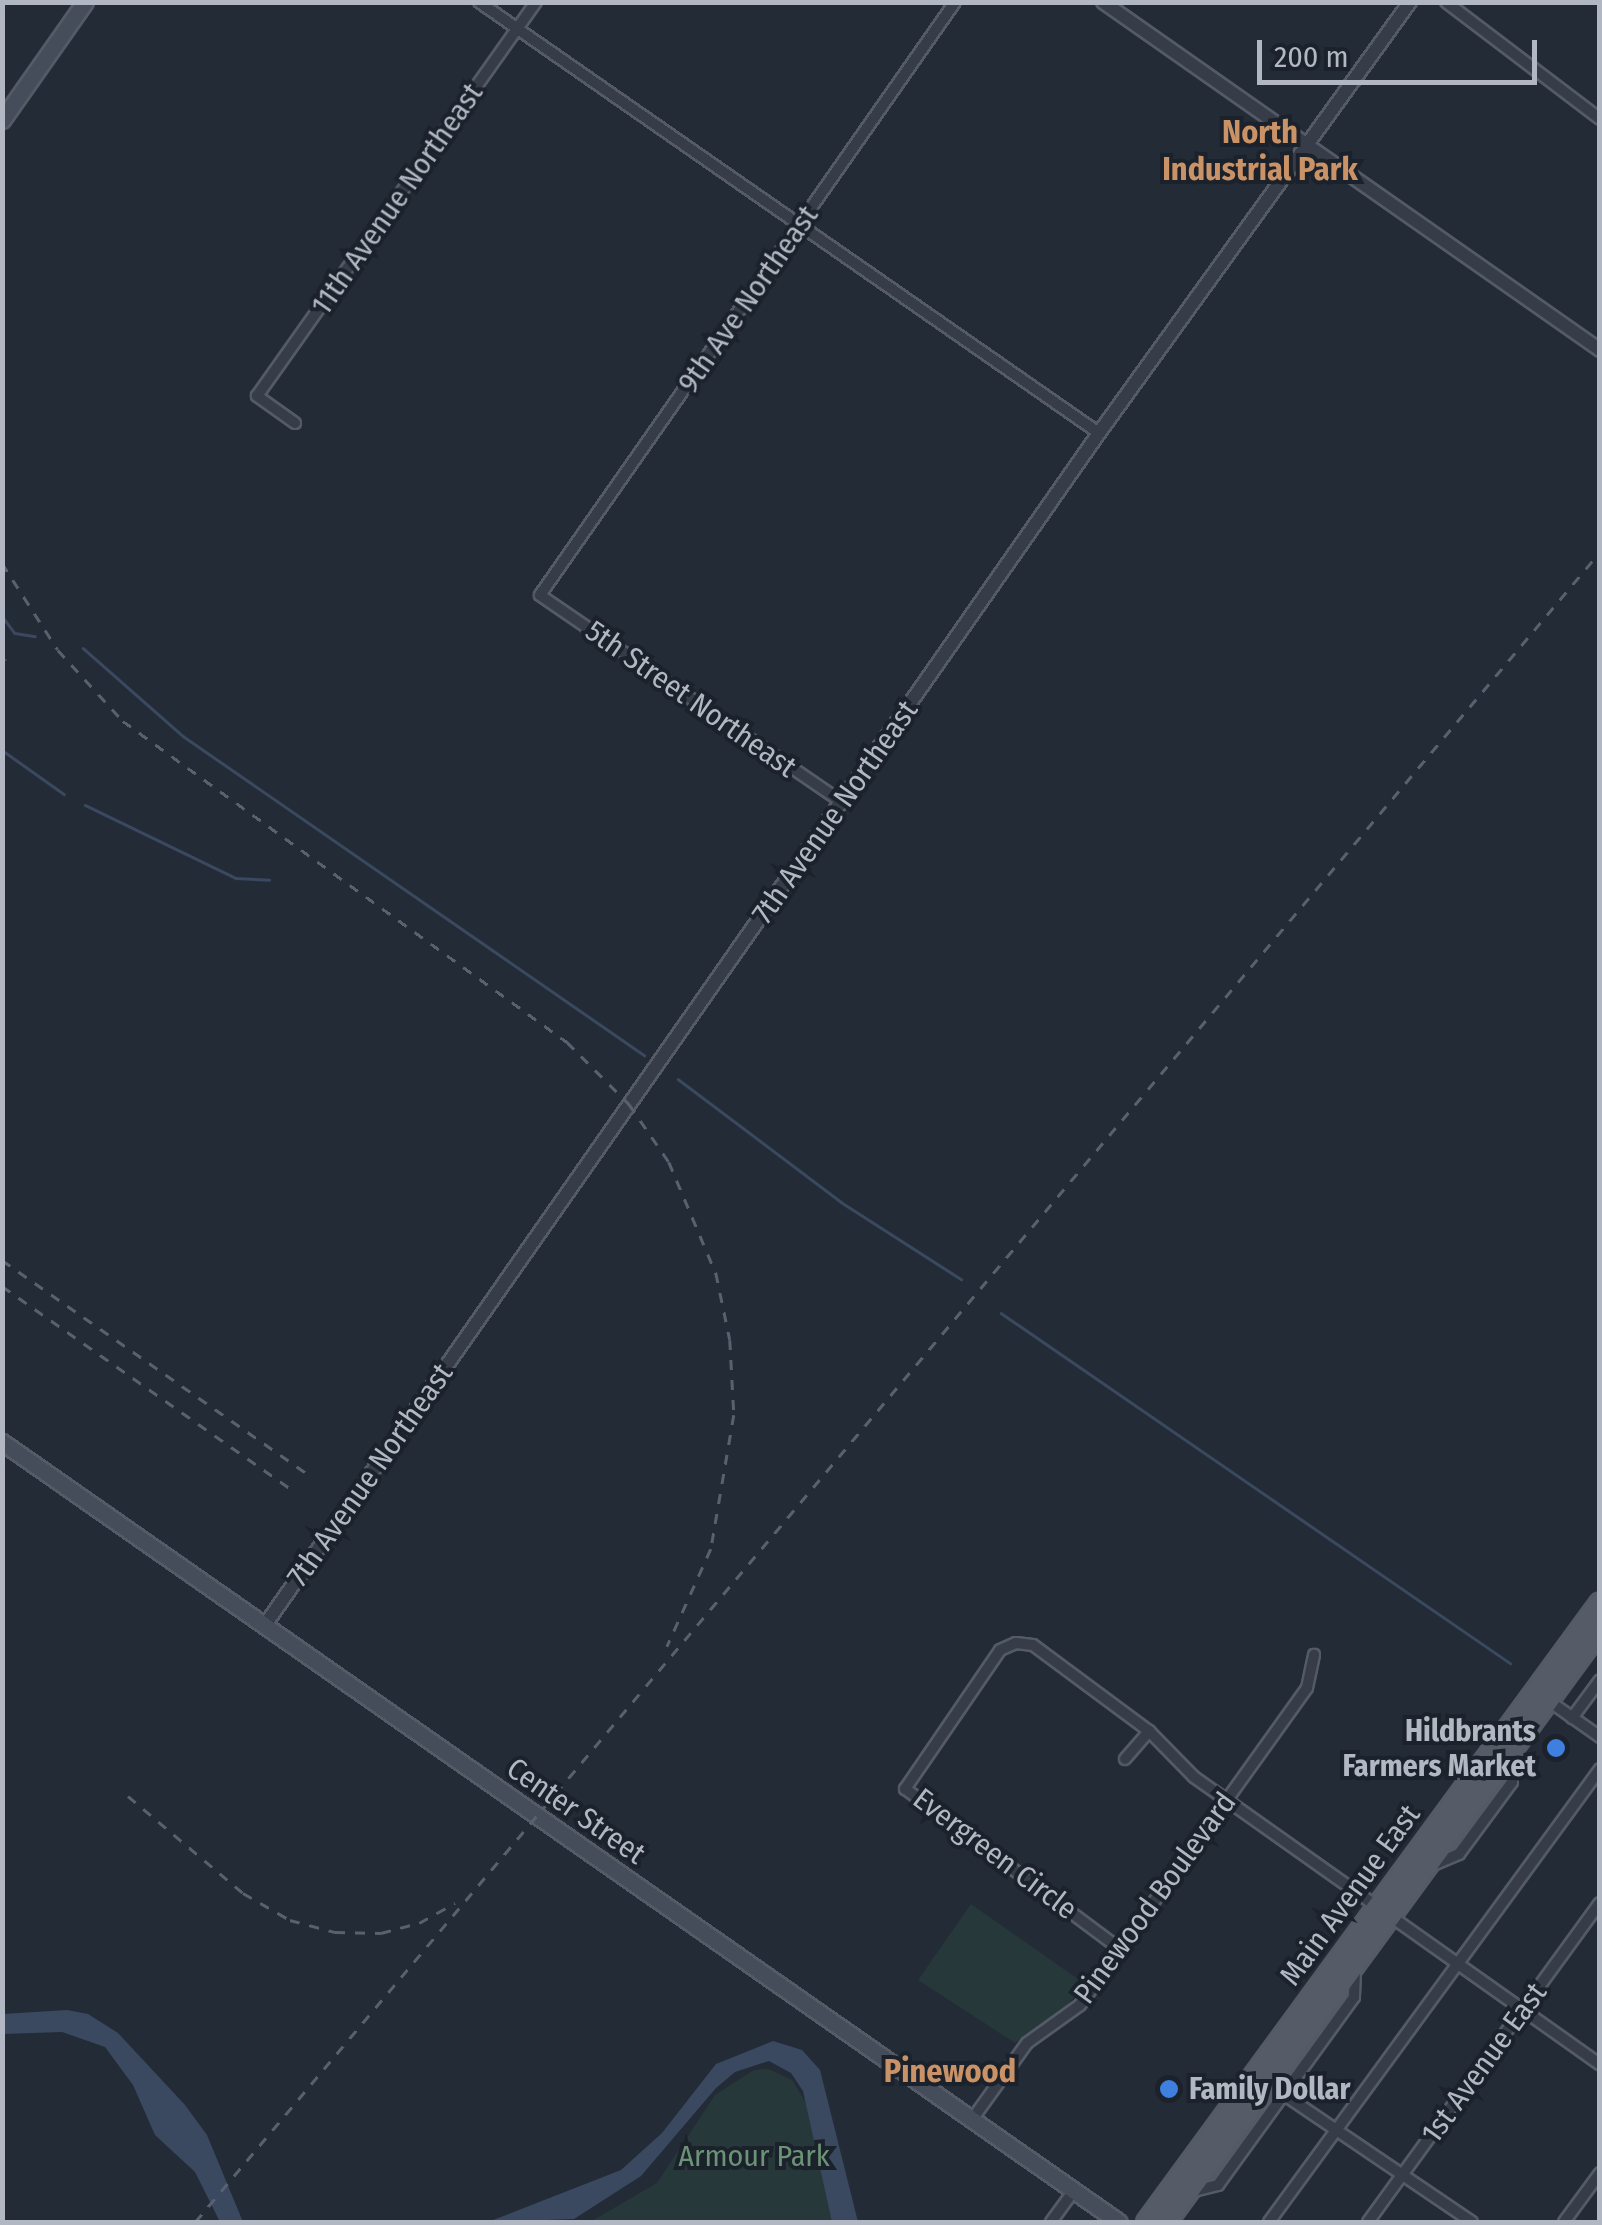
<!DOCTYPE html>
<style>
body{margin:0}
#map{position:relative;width:1602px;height:2225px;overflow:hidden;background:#232b37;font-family:"Fira Sans Condensed",sans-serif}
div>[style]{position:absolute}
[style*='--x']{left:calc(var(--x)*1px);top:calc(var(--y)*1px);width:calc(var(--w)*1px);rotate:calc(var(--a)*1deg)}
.green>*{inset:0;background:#263839}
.water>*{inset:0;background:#3a495f}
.stream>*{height:2.5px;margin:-1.25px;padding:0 1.25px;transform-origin:1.25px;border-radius:1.25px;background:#3a495f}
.roads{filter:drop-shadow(2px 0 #545b66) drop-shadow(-2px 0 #545b66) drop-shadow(0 2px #545b66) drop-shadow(0 -2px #545b66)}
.minor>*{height:10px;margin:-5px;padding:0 5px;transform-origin:5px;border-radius:5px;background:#363d48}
.tertiary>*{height:12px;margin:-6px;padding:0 6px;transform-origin:6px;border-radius:6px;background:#363d48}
.secondary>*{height:15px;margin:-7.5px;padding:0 7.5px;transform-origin:7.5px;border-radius:7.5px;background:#454d5a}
.primary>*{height:18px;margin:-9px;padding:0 9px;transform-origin:9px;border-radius:9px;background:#555c68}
.rail>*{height:2.5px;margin-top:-1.25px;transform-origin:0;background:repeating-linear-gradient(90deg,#59616f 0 10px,transparent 0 20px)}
.dots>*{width:28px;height:28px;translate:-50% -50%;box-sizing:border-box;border:5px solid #1c222c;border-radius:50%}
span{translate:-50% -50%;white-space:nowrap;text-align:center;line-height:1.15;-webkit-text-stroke:8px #1c222c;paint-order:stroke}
.street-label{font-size:30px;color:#b1b8c4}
.poi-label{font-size:30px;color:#b1b8c4;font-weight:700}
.right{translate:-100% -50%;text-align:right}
.left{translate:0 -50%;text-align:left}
.park-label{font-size:30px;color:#6b9375}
.neighbourhood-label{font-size:32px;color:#ca9367;font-weight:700}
.frame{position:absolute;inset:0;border:5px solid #b1b8c4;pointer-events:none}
.scale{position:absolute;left:1257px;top:40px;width:280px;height:45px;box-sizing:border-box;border:5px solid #b1b8c4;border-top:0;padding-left:12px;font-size:30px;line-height:35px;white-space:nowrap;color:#b1b8c4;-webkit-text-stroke:8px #1c222c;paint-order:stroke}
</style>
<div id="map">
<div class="green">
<i style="clip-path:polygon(971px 1904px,1085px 1984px,1064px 2009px,1015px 2043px,918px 1980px)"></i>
<i style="clip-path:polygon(768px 2069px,792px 2080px,806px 2103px,836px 2222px,590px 2222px,657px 2183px,715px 2095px,754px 2070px)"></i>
</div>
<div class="water">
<i style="clip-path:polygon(67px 2010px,88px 2014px,118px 2033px,185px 2105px,207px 2135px,243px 2222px,220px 2222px,195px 2172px,155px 2135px,133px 2085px,105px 2047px,62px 2032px,3px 2034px,3px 2014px)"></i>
<i style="clip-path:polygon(773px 2041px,802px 2050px,820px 2070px,858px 2222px,832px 2222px,803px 2091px,791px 2073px,769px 2061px,735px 2072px,716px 2088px,641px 2176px,574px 2219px,488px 2222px,621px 2170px,662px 2133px,716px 2064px)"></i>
</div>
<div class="stream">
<i style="--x:2;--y:616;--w:21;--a:53"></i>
<i style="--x:15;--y:633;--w:20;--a:9"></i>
<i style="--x:83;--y:648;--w:133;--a:41.3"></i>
<i style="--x:183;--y:736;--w:561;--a:34.68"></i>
<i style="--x:2;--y:660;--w:4;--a:0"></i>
<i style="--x:2;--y:750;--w:76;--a:35.4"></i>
<i style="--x:85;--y:805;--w:168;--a:25.8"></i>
<i style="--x:236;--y:878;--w:33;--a:3"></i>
<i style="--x:678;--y:1079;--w:204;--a:37"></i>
<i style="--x:841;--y:1202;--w:143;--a:32.7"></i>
<i style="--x:1001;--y:1313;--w:618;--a:34.51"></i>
</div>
<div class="roads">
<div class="minor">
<i style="--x:479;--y:2;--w:755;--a:34.81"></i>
<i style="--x:1446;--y:2;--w:193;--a:37.2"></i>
<i style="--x:295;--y:423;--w:47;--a:-144.6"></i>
<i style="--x:257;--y:396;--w:483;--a:-54.7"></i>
<i style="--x:842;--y:802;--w:366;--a:-145.6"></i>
<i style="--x:540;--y:595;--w:724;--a:-55.01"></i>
<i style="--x:1546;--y:1699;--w:66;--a:35.1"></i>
<i style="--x:1572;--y:1718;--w:47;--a:-53.6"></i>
<i style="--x:1125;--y:1759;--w:37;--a:-49"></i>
<i style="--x:1426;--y:1868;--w:36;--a:-23"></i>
<i style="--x:1459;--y:1854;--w:89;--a:-53.6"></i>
<i style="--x:1512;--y:1782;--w:30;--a:-94"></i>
<i style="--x:1120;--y:1949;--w:268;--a:-143.3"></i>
<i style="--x:905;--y:1789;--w:168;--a:-55.6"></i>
<i style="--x:1000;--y:1650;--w:17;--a:-24"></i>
<i style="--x:1016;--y:1643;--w:17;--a:7"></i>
<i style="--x:1033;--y:1645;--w:144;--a:36.6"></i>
<i style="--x:1149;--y:1731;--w:64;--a:45.6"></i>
<i style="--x:1194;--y:1777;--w:497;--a:35.3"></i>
<i style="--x:1283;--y:2094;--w:228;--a:34.1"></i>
<i style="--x:971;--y:2121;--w:96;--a:-54.3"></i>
<i style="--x:1027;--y:2043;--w:65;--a:-35.6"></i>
<i style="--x:1080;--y:2005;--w:390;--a:-54.4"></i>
<i style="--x:1307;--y:1688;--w:34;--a:-78"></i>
<i style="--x:1190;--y:2192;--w:29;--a:-14"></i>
<i style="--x:1218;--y:2185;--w:232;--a:-54.1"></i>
<i style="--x:1354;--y:1997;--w:31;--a:-88"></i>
<i style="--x:1051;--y:2222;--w:36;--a:-54"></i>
<i style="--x:1269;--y:2222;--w:561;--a:-53.84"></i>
<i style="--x:1368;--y:2222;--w:394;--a:-54"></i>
<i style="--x:1564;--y:2222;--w:61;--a:-53.7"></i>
</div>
<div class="tertiary">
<i style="--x:1103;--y:2;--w:607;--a:35"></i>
<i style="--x:265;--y:1625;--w:1455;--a:-55.02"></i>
<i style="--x:1099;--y:433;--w:531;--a:-54.19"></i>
</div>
<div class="secondary">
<i style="--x:2;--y:120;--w:144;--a:-54.9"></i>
<i style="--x:2;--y:1442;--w:1362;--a:34.93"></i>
</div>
<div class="primary">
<i style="--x:1146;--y:2222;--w:768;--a:-53.79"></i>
<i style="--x:1167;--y:2222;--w:733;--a:-53.77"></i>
</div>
</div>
<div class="rail">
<i style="--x:2;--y:563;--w:103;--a:57.2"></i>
<i style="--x:58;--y:650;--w:96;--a:47.5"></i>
<i style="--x:123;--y:721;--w:548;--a:35.87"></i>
<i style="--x:567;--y:1042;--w:88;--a:45"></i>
<i style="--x:629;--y:1104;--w:70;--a:55.4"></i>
<i style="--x:669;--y:1162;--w:121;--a:67.1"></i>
<i style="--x:716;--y:1273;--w:68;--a:78.2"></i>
<i style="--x:730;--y:1340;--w:75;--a:86.9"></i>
<i style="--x:734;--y:1415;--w:136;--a:99.7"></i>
<i style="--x:711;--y:1549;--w:107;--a:114.2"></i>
<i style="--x:2;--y:1260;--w:371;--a:35"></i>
<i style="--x:2;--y:1286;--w:358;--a:35.1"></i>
<i style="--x:128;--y:1796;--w:150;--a:40.1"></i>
<i style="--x:243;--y:1893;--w:54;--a:29.9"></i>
<i style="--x:290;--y:1920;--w:47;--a:14.9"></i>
<i style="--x:335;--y:1932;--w:46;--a:1.2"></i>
<i style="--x:381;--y:1933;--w:39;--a:-15"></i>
<i style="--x:419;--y:1923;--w:41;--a:-29.1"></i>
<i style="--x:195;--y:2222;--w:2182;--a:-49.93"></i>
</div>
<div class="dots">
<i style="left:1556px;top:1748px;background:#3f7fe0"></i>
<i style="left:1169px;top:2089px;background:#3f7fe0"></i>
</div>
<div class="street-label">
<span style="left:397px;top:199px;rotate:-55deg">11th Avenue Northeast</span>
<span style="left:748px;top:299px;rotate:-55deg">9th Ave Northeast</span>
<span style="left:691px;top:699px;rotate:35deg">5th Street Northeast</span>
<span style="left:835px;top:812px;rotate:-55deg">7th Avenue Northeast</span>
<span style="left:370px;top:1475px;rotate:-55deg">7th Avenue Northeast</span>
<span style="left:576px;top:1811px;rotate:35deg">Center Street</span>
<span style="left:995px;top:1854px;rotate:37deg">Evergreen Circle</span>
<span style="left:1350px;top:1895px;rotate:-54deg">Main Avenue East</span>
<span style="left:1155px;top:1898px;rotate:-54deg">Pinewood Boulevard</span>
<span style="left:1484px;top:2063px;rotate:-54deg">1st Avenue East</span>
</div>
<div class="poi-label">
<span class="right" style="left:1536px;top:1748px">Hildbrants<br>Farmers Market</span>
<span class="left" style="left:1189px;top:2089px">Family Dollar</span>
</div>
<div class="park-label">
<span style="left:754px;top:2156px">Armour Park</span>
</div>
<div class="neighbourhood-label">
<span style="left:1260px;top:151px">North<br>Industrial Park</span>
<span style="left:950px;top:2071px">Pinewood</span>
</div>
<div class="frame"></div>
<div class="scale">200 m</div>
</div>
